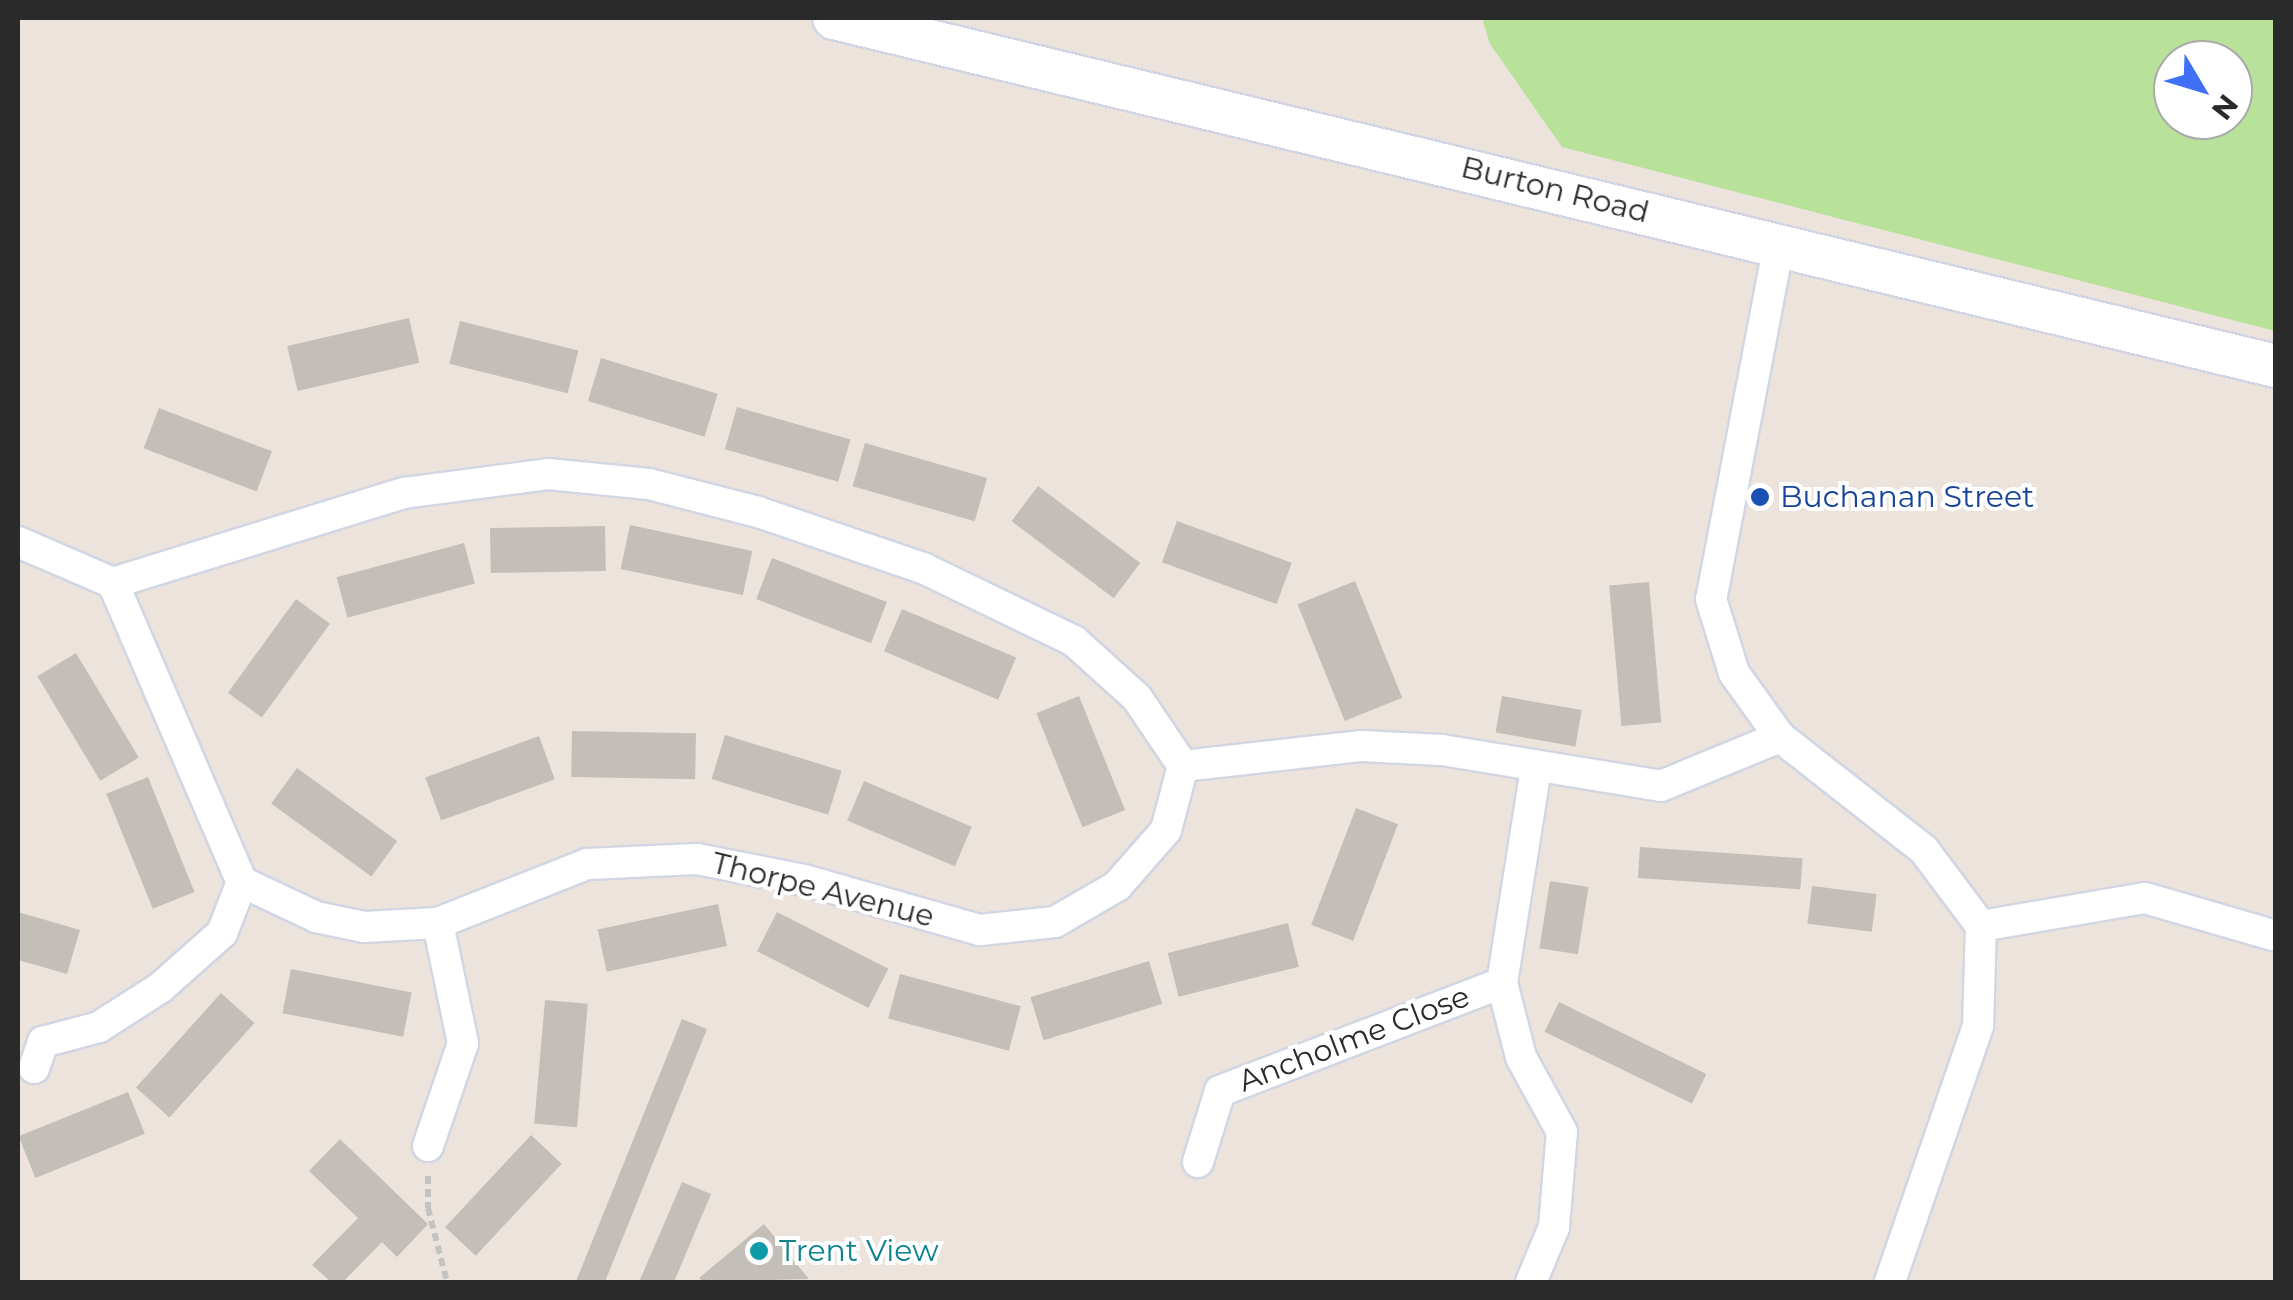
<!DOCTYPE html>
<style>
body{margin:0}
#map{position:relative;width:2293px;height:1300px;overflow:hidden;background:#ece4dc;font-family:Montserrat,sans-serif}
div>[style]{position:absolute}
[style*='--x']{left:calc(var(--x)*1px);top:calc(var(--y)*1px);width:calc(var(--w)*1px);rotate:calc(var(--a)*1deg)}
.green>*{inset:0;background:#b8e19a}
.building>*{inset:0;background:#c4beb9;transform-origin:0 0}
.path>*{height:6px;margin-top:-3px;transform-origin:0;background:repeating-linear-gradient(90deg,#c3c3c3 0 8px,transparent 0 13px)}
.roads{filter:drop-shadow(2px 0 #d2d6e3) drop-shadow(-2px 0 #d2d6e3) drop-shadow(0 2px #d2d6e3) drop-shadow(0 -2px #d2d6e3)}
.minor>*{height:30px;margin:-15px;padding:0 15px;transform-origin:15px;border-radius:15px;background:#fff}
.secondary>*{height:42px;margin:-21px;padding:0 21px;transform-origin:21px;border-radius:21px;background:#fff}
.dots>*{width:28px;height:28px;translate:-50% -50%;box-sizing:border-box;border:5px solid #fff;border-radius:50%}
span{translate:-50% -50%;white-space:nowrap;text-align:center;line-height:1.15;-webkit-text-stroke:8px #fff;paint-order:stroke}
.street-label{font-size:30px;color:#2a2a2a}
.transit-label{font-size:30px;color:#164399}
.left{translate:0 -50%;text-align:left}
.culture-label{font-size:30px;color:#0d838f}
.frame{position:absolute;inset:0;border:20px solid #2a2a2a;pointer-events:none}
.north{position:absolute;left:2153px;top:40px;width:100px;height:100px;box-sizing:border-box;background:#fff;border:2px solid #aaa;border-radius:50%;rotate:128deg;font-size:28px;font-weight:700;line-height:40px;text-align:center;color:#2a2a2a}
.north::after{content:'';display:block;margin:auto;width:35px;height:45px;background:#4070f6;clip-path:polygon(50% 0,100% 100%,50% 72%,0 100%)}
</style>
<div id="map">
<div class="green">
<i style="clip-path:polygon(evenodd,1482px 18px,2275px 18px,2275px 331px,1562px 147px,1490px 44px,1482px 18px,2173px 60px,2233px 60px,2233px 120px,2173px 120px,2173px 60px)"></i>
</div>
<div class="building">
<i style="left:409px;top:318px;width:46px;height:125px;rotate:77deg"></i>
<i style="left:460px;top:321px;width:122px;height:44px;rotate:14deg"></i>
<i style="left:601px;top:358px;width:122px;height:45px;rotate:17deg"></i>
<i style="left:737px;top:407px;width:118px;height:44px;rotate:16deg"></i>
<i style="left:159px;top:408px;width:121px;height:43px;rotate:21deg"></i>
<i style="left:865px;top:443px;width:127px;height:45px;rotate:16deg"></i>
<i style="left:1038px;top:486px;width:128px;height:44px;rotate:37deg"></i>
<i style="left:1177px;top:521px;width:122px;height:44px;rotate:20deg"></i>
<i style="left:630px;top:525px;width:125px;height:45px;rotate:12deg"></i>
<i style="left:605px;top:526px;width:45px;height:115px;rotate:89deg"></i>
<i style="left:464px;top:543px;width:42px;height:132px;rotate:75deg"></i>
<i style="left:772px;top:558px;width:123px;height:44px;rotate:21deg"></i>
<i style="left:1355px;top:581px;width:126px;height:62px;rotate:68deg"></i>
<i style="left:1649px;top:582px;width:141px;height:40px;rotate:85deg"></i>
<i style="left:296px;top:599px;width:42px;height:116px;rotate:36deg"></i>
<i style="left:902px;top:609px;width:124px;height:46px;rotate:23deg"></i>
<i style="left:76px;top:653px;width:122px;height:45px;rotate:59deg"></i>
<i style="left:1079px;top:696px;width:123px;height:46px;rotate:68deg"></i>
<i style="left:1502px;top:696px;width:81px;height:37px;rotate:10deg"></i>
<i style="left:572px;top:731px;width:124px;height:46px;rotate:1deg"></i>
<i style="left:725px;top:735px;width:122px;height:46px;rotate:17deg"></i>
<i style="left:539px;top:736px;width:46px;height:121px;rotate:70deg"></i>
<i style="left:297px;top:768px;width:124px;height:44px;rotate:36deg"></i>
<i style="left:148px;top:777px;width:124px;height:45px;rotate:68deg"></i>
<i style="left:864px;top:781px;width:117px;height:43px;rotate:23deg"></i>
<i style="left:1356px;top:808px;width:45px;height:125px;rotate:21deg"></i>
<i style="left:1640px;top:847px;width:163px;height:31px;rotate:4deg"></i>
<i style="left:1550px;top:881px;width:39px;height:68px;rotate:9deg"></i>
<i style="left:1812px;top:886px;width:65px;height:38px;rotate:7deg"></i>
<i style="left:718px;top:904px;width:43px;height:123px;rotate:78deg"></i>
<i style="clip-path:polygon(18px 912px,80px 930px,67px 974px,18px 960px)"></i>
<i style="left:777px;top:912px;width:125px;height:44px;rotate:27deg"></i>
<i style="left:1288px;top:923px;width:45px;height:124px;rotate:76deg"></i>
<i style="left:1149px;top:961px;width:45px;height:124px;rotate:73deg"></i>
<i style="left:291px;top:969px;width:123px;height:45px;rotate:11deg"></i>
<i style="left:900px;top:974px;width:125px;height:46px;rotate:15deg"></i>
<i style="left:221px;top:993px;width:45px;height:127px;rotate:42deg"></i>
<i style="left:545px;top:1000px;width:43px;height:124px;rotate:5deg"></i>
<i style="left:1559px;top:1002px;width:164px;height:33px;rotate:26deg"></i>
<i style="left:682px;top:1019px;width:27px;height:287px;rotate:22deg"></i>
<i style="left:128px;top:1092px;width:45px;height:118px;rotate:68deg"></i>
<i style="left:531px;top:1135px;width:42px;height:126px;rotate:43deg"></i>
<i style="clip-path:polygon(340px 1139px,428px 1224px,397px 1257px,382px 1242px,343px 1282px,331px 1282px,312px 1265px,358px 1218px,309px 1171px)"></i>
<i style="clip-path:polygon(682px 1182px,711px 1194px,674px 1282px,639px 1282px)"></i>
<i style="clip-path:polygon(764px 1224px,809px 1279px,703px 1282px,699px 1278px)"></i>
</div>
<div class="path">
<i style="--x:428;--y:1176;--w:32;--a:90"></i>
<i style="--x:428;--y:1208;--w:76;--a:75.6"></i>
</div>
<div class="roads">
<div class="minor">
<i style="--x:1779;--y:244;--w:361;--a:100.8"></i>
<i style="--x:1711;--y:599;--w:77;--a:72.7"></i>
<i style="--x:1734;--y:673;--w:79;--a:54.3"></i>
<i style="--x:1780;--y:737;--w:183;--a:38.1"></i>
<i style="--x:1924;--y:850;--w:95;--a:53.1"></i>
<i style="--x:1981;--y:926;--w:100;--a:91.7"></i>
<i style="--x:1978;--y:1026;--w:271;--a:109"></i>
<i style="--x:18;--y:542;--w:103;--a:23.3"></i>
<i style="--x:113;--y:583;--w:326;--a:66.7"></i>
<i style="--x:242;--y:882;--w:82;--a:25.3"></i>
<i style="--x:316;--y:917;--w:49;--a:11.8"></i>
<i style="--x:364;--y:927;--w:74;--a:-3.1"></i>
<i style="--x:438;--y:923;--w:160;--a:-21.6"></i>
<i style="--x:587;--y:864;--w:110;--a:-2.6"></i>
<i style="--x:697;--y:859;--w:109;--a:11.1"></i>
<i style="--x:804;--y:880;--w:183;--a:15.9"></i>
<i style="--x:980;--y:930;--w:75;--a:-6.1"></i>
<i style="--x:1055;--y:922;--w:72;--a:-30.1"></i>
<i style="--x:1117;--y:886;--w:74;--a:-48.8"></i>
<i style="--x:1166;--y:830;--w:66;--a:-75.1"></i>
<i style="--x:113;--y:583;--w:305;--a:-17.2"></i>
<i style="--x:404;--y:493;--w:145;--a:-7.5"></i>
<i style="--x:548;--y:474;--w:101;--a:5.7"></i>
<i style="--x:649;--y:484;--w:113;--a:14.4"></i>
<i style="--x:758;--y:512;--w:176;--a:18.8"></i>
<i style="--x:925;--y:569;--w:165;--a:25.8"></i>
<i style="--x:1074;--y:641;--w:85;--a:42.1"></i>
<i style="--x:1137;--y:698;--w:82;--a:55.9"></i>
<i style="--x:1183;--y:766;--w:180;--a:-6.4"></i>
<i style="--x:1362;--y:746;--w:80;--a:2.9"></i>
<i style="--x:1442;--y:750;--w:222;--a:9.3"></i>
<i style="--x:1661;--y:786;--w:129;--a:-22.4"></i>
<i style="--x:1981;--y:926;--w:166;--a:-9.7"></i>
<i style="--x:2145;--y:898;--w:136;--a:16.2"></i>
<i style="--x:34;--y:1068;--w:28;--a:-71"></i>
<i style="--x:43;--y:1042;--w:58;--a:-15"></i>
<i style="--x:99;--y:1027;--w:72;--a:-32.6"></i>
<i style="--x:160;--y:988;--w:83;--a:-41.6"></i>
<i style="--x:222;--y:933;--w:55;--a:-68.6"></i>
<i style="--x:428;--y:1146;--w:109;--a:-71.2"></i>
<i style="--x:463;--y:1043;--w:123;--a:-101.8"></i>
<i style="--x:1198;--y:1162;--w:74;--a:-72.8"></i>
<i style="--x:1220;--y:1091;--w:302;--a:-21"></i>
<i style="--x:1531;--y:1282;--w:60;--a:-67.3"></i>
<i style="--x:1554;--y:1227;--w:95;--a:-85.2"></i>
<i style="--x:1562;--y:1132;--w:85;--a:-118.7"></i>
<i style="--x:1521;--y:1057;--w:76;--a:-104.4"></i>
<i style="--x:1502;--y:983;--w:217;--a:-81"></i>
</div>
<div class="secondary">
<i style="--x:834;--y:18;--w:1483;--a:13.57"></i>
</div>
</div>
<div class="dots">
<i style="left:1760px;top:497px;background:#1a4fb4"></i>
<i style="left:759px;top:1251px;background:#0f9aa8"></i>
</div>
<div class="street-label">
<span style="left:1555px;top:190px;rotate:14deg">Burton Road</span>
<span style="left:823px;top:890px;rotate:14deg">Thorpe Avenue</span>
<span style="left:1354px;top:1039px;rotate:-21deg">Ancholme Close</span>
</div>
<div class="transit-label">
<span class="left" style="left:1780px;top:497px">Buchanan Street</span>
</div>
<div class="culture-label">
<span class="left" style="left:779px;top:1251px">Trent View</span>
</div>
<div class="frame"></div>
<div class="north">N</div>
</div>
